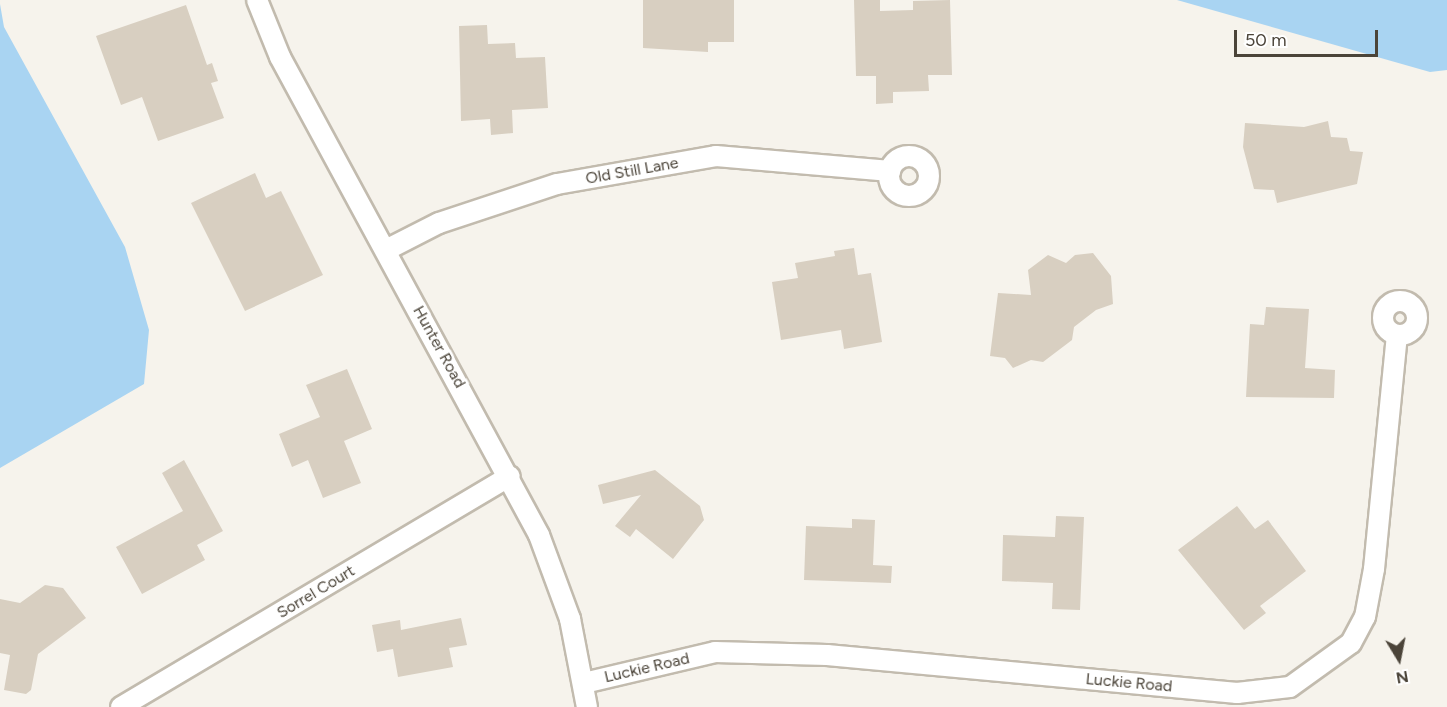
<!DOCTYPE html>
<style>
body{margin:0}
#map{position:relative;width:1447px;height:707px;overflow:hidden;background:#f6f3ec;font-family:Figtree,sans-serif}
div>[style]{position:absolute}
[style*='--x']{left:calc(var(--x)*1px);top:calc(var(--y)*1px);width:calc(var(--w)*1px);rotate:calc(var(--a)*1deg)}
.water>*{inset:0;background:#a9d4f2}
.building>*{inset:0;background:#d8cfc1}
.roads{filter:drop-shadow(2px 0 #c2bbae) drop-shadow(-2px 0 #c2bbae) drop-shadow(0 2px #c2bbae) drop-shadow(0 -2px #c2bbae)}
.minor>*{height:20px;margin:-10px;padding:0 10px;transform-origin:10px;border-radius:10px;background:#fff}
.minor>.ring{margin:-10px;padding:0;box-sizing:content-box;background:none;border:20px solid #fff;border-radius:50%}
span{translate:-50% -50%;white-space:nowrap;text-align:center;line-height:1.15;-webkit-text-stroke:5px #fff;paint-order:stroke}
.street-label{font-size:16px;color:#4b4439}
.north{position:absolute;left:1369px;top:629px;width:60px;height:60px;-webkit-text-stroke:4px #fff;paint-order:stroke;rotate:170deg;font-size:16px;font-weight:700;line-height:24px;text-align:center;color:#4b4439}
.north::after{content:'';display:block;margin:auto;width:21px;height:27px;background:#4b4439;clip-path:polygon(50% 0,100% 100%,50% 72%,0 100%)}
.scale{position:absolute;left:1234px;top:30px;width:144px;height:27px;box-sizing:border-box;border:3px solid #4b4439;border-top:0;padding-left:8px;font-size:18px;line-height:21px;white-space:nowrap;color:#4b4439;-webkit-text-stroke:4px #fff;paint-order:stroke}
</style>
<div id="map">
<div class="water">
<i style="clip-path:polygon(1177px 0,1447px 0,1447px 70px,1430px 72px)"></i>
<i style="clip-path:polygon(0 4px,4px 27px,125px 247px,149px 330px,144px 384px,0 468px)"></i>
</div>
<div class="building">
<i style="clip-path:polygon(643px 0,734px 0,734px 42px,708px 42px,708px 52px,643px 48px)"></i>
<i style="clip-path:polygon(854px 0,880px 0,880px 11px,913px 10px,913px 1px,950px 0,952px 75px,928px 75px,929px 91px,893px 92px,893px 103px,876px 104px,876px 76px,856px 76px)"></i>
<i style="clip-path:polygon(186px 5px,207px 65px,212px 63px,218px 81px,211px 83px,224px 118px,158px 141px,142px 97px,121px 105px,96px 36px)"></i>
<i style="clip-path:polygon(487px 25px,488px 44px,515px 43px,516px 58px,545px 57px,548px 108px,512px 110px,513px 133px,491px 135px,490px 119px,461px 121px,459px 26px)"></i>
<i style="clip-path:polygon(1328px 121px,1331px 137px,1347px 138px,1350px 151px,1363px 152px,1357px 184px,1277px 203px,1274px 190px,1254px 189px,1243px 147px,1245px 123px,1304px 127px)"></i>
<i style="clip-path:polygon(255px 173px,266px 198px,281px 191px,323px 275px,245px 311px,191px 203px)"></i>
<i style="clip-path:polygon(854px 248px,858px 275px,871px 273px,882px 342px,844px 349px,841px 330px,781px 340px,772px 282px,798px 278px,795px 263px,835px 256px,834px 251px)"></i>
<i style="clip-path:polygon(1093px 253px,1111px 276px,1113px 304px,1096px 310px,1074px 327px,1072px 340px,1043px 362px,1031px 360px,1013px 368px,1005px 358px,990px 356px,998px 293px,1031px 295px,1028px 270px,1048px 255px,1066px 263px,1075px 255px)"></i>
<i style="clip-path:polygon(1266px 307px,1309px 309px,1305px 368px,1335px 370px,1334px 398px,1246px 397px,1250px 324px,1264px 325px)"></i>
<i style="clip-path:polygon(347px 369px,372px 429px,344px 441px,361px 483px,323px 498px,308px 460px,292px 467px,279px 434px,320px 417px,306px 385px)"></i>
<i style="clip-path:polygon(184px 460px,223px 531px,197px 545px,205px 560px,142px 594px,116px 547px,183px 511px,162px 473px)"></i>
<i style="clip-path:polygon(655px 470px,700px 506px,704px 520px,673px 559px,636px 529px,630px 537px,615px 526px,641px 495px,603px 504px,598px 485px)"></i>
<i style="clip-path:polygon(1237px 506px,1255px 529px,1268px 520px,1306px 571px,1260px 606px,1266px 613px,1244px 630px,1178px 550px)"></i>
<i style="clip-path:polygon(1056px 516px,1084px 517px,1080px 610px,1052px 609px,1053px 583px,1002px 581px,1003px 535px,1055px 537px)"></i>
<i style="clip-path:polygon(852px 519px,875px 520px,873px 565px,892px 566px,891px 583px,804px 580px,806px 526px,852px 528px)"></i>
<i style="clip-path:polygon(45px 585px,63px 588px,86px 618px,38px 654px,31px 690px,26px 694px,4px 690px,10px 655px,0 653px,0 599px,20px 603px)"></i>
<i style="clip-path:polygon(461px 618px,467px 645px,449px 648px,453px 667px,398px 677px,393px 649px,377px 652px,372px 625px,400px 620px,401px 630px)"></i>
</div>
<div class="roads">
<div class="minor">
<i style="--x:257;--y:0;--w:61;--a:68"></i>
<i style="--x:280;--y:57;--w:544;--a:61.55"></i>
<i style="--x:539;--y:535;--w:90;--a:69.7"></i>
<i style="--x:570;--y:619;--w:90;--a:79.1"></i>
<i class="ring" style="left:889px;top:156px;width:20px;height:20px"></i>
<i style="--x:386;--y:250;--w:59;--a:-27"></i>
<i style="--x:439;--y:223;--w:124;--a:-18.3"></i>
<i style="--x:557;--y:184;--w:161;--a:-10"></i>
<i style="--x:716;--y:156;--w:175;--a:4.9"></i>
<i class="ring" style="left:1383px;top:301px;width:14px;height:14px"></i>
<i style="--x:584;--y:683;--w:135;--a:-13.3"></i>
<i style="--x:715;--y:652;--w:112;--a:1.5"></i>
<i style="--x:827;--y:655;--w:412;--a:5.3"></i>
<i style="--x:1237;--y:693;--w:53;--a:-6.5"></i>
<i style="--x:1290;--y:687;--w:75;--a:-35.8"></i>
<i style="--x:1351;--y:643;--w:30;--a:-62"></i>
<i style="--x:1365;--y:617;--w:49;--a:-79.4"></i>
<i style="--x:1374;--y:569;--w:235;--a:-84.4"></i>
<i style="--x:121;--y:707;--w:452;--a:-30.7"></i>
</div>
</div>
<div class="street-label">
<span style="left:632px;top:171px;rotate:-10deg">Old Still Lane</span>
<span style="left:439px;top:347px;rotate:61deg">Hunter Road</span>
<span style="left:316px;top:592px;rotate:-31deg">Sorrel Court</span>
<span style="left:647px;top:668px;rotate:-13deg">Luckie Road</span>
<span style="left:1129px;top:683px;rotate:5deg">Luckie Road</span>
</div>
<div class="north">N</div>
<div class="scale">50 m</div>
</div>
